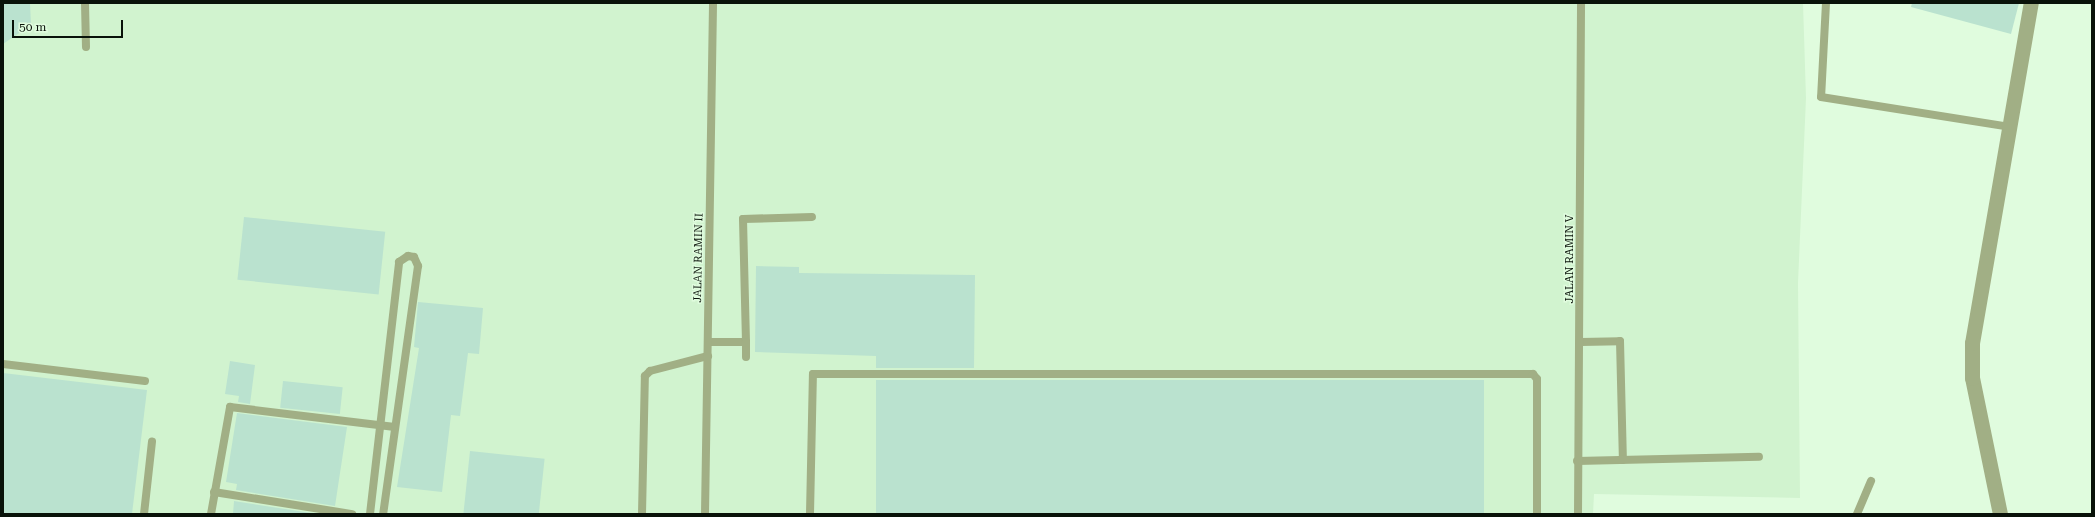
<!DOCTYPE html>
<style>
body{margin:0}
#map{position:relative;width:2095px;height:517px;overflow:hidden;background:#e0fcde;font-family:"Roboto Serif",serif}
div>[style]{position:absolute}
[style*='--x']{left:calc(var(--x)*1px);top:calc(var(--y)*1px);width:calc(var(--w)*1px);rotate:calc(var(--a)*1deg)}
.built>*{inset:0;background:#d1f3cf}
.building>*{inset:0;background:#bae2cf;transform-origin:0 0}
.lane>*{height:8px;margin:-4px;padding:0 4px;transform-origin:4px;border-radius:4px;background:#a1af85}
.street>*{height:15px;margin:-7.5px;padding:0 7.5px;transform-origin:7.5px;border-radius:7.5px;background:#a1af85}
span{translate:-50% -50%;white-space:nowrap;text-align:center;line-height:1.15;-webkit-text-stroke:3px #e0fcde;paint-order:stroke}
.street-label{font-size:11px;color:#091209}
.frame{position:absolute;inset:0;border:4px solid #091209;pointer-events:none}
.scale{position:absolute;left:12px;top:20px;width:111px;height:18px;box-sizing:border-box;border:2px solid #091209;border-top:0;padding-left:5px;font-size:12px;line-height:14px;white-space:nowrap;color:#091209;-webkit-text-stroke:3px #e0fcde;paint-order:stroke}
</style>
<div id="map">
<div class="built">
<i style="clip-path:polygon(3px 3px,1803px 3px,1806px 98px,1798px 283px,1800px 498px,1594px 494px,1593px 514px,3px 514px)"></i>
</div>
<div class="building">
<i style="clip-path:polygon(3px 3px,30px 3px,31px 25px,3px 44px)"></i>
<i style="clip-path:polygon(1912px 3px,2019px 3px,2011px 34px,1911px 7px)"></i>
<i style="left:244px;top:217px;width:142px;height:63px;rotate:6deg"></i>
<i style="clip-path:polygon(756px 266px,799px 267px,799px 273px,975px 275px,974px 368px,876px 368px,876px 356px,755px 352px)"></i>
<i style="clip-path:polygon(418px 302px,483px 308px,479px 354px,468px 353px,460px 416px,451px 415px,442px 492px,397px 487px,419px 348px,414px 347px)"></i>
<i style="clip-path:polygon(230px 361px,255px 365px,250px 404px,238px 402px,239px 396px,225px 394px)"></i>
<i style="clip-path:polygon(3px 373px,147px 390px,132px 514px,3px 514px)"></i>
<i style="left:876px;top:380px;width:608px;height:134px"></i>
<i style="left:283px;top:381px;width:60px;height:27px;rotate:6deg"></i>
<i style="clip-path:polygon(237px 413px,347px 427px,335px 506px,236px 490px,237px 484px,226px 482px)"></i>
<i style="left:470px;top:451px;width:75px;height:63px;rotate:6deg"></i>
<i style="clip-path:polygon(234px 501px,317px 514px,233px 514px)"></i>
</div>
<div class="lane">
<i style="--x:85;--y:3;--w:44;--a:88.7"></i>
<i style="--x:1826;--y:3;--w:94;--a:93"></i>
<i style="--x:1821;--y:97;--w:191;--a:9"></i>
<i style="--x:709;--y:342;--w:37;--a:0"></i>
<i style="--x:746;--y:342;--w:123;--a:-91.4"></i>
<i style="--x:743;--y:219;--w:69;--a:-1.7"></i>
<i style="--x:746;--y:342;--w:15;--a:90"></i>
<i style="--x:1581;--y:342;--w:39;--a:-1"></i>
<i style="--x:1620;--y:341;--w:119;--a:88.6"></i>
<i style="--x:3;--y:364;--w:143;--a:6.8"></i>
<i style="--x:1577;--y:461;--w:182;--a:-1.3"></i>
<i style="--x:214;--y:492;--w:140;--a:9.1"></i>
<i style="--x:144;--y:514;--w:73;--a:-83.7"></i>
<i style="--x:211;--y:514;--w:109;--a:-79.9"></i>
<i style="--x:230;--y:407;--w:166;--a:6.9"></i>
<i style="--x:370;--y:514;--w:254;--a:-83.4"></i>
<i style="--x:399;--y:262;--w:11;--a:-34"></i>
<i style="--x:408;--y:256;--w:6;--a:9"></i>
<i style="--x:414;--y:257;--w:10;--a:66"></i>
<i style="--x:418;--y:266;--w:250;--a:98"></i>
<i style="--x:642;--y:514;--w:138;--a:-88.8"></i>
<i style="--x:645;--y:376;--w:7;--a:-45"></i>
<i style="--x:650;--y:371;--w:60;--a:-14.5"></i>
<i style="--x:705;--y:514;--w:511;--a:-89.1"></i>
<i style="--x:810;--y:514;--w:140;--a:-88.8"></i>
<i style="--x:813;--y:374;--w:720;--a:0"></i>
<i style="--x:1533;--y:374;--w:6;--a:51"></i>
<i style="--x:1537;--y:379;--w:135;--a:90"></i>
<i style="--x:1578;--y:514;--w:511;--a:-89.66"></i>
<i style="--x:1857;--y:514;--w:36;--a:-67"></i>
</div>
<div class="street">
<i style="--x:2000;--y:514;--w:139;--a:-101.6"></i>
<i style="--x:1972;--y:378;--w:35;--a:-90"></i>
<i style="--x:1972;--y:343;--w:345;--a:-80.2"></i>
</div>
<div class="street-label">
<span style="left:699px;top:258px;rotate:-89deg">JALAN RAMIN II</span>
<span style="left:1570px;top:259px;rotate:-90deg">JALAN RAMIN V</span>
</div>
<div class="frame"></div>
<div class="scale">50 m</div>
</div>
